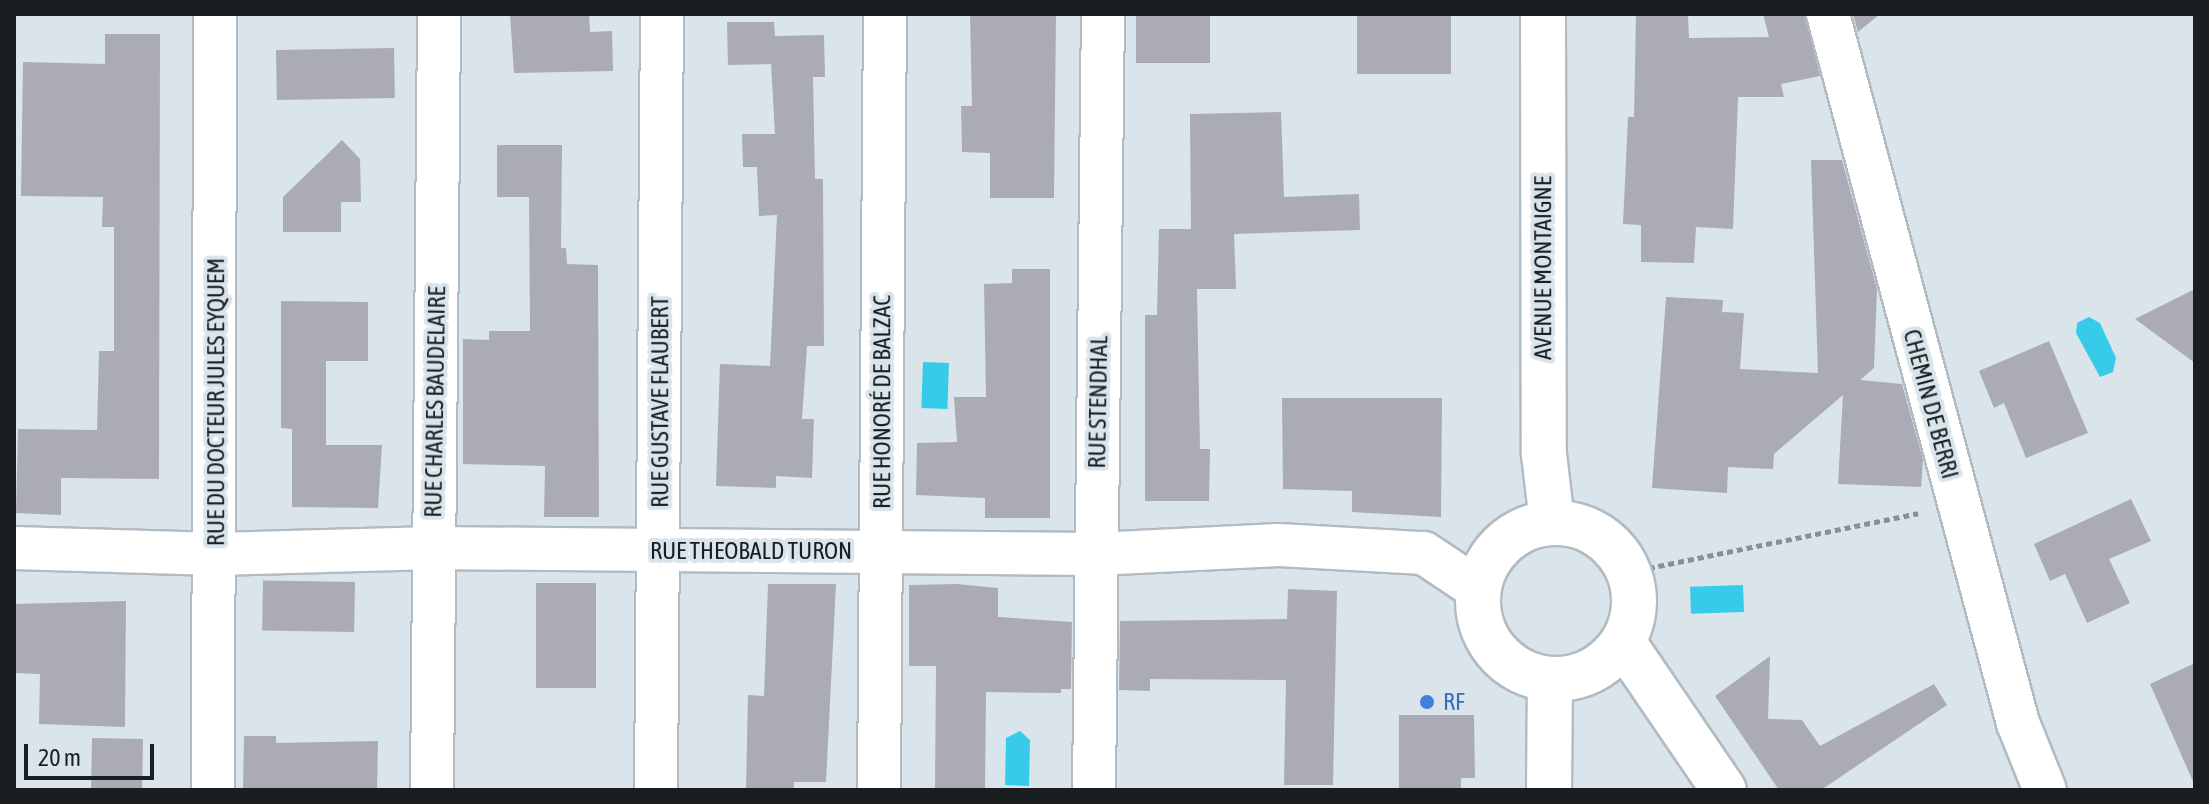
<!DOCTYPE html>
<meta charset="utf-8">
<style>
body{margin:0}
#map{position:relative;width:2209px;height:804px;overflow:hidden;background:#dae4eb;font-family:"Asap Condensed",sans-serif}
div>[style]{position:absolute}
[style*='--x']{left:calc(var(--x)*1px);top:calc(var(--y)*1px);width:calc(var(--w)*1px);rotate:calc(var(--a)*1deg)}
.water>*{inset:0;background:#36cce9;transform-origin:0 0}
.building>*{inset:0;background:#ababb5;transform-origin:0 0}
.path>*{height:5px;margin-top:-2.5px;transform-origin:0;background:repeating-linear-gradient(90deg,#889095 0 6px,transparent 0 10px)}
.roads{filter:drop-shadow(2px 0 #b2bbc2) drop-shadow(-2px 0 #b2bbc2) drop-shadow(0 2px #b2bbc2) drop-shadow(0 -2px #b2bbc2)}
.street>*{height:42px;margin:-21px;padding:0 21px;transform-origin:21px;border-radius:21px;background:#fff}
.secondary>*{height:44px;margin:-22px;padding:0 22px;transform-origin:22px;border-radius:22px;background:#fff}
.secondary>.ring{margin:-22px;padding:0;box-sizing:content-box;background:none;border:44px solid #fff;border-radius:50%}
.dots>*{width:22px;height:22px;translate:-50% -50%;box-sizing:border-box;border:4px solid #dae4eb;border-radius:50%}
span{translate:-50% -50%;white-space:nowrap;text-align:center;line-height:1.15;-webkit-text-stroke:8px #dae4eb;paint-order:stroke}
.street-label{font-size:24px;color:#1a1e21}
.shop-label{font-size:24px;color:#366cbe}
.left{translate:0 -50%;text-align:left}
.frame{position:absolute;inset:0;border:16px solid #1a1e21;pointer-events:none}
.scale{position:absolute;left:24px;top:744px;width:130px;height:36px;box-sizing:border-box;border:4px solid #1a1e21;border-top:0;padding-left:10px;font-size:24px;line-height:28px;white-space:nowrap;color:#1a1e21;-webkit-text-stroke:6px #dae4eb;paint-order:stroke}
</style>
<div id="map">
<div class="water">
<i style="clip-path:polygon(2089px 317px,2100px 323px,2116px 358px,2113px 372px,2100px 377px,2076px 333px,2077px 323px)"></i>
<i style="left:923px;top:362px;width:26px;height:46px;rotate:2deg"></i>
<i style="left:1743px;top:585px;width:27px;height:53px;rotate:88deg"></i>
<i style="clip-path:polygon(1020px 731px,1030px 740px,1029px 786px,1005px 785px,1006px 738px)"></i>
</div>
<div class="building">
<i style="clip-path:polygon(510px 14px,589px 14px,590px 32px,612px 31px,613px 71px,514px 73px)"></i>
<i style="clip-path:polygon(970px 14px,1056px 14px,1054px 198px,990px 198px,990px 153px,962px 152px,961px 106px,972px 106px)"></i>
<i style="left:1136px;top:14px;width:74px;height:49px"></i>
<i style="left:1357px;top:14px;width:94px;height:60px"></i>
<i style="clip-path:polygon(1636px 14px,1688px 14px,1689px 38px,1769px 37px,1763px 14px,1805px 14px,1820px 76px,1781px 84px,1784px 97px,1738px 97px,1733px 229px,1696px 227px,1694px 263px,1641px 262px,1641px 225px,1623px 224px,1628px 117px,1634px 117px)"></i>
<i style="clip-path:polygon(1853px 14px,1880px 14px,1858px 32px)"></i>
<i style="clip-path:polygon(727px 22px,774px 22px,775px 36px,824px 35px,825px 77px,813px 77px,815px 179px,823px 179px,824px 346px,807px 346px,802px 419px,814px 419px,812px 478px,776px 476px,776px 488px,716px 486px,720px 364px,770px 366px,777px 215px,759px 216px,757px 167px,743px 167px,742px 134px,775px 134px,771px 64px,728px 65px)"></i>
<i style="clip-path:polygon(105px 34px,160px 34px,159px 479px,61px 478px,61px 515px,16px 513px,18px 429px,97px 430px,99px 351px,114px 351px,114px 227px,102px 227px,103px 197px,21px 196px,23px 62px,105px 64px)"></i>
<i style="left:394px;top:48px;width:50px;height:118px;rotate:89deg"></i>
<i style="clip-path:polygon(1281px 112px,1284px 197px,1359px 194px,1360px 230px,1234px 234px,1236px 289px,1197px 289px,1200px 449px,1210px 449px,1209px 501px,1145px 501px,1145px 315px,1157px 315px,1159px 229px,1191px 229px,1190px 114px)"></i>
<i style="clip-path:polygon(342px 140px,360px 159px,361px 202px,341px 202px,341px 232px,283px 232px,283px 197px)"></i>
<i style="clip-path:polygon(497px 145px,562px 145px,561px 248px,566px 248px,567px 264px,598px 265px,599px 517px,544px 517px,545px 466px,463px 464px,463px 339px,489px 340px,489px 331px,530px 331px,529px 197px,497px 197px)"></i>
<i style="clip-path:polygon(1811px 160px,1842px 160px,1877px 289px,1874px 368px,1860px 380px,1902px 384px,1923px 460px,1921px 487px,1838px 484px,1843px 395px,1774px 454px,1773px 469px,1728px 467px,1727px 493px,1652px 488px,1666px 297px,1723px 300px,1722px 312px,1744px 313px,1740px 369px,1818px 373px)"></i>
<i style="clip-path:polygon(1012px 269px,1050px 269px,1050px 518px,985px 518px,985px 498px,916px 495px,917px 443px,957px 442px,954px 397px,986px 397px,984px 284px,1012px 283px)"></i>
<i style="clip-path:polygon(2195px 289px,2195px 363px,2135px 319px)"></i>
<i style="clip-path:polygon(281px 301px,368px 302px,368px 361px,326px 361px,326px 445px,382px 445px,378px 508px,292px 507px,292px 429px,281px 428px)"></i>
<i style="clip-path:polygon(2049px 341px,2088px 433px,2026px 458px,2004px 403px,1994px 408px,1979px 371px)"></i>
<i style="clip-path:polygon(1282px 398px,1442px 398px,1441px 517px,1352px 512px,1352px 491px,1283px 489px)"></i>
<i style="clip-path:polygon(2131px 499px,2151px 541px,2109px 559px,2130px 603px,2087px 623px,2065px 574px,2050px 581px,2034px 544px)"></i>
<i style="left:355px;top:582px;width:50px;height:92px;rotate:91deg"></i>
<i style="left:536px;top:583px;width:60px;height:105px"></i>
<i style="clip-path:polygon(768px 584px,836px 584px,826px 782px,794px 782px,794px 790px,746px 790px,748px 695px,764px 696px)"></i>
<i style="clip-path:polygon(957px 584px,998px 588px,998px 617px,1072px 622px,1071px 689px,1061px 689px,1061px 693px,986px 692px,985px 790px,935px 790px,936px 666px,909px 666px,909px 585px)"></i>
<i style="clip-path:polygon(1288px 589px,1337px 591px,1333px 785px,1284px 785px,1286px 680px,1150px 679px,1150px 691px,1119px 690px,1120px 621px,1287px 619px)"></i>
<i style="clip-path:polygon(126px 601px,125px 727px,39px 724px,40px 674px,14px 673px,15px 604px)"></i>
<i style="clip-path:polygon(1770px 656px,1768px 719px,1802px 720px,1820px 746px,1934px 684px,1947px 705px,1821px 790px,1779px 790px,1715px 696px)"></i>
<i style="clip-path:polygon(2195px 663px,2195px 786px,2150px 684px)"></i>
<i style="clip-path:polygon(1399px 715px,1474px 715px,1475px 778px,1461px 778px,1461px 790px,1399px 790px)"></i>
<i style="clip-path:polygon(244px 736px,276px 736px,276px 743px,378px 741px,377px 790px,243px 790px)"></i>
<i style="left:92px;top:738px;width:51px;height:52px;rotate:1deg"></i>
</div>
<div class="path">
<i style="--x:1629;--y:572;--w:295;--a:-11.5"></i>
</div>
<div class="roads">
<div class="street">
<i style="--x:1828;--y:14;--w:734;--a:75"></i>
<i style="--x:2018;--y:723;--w:72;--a:68.1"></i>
<i style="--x:14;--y:548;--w:202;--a:1.7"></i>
<i style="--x:216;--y:554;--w:218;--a:-1.6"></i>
<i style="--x:434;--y:548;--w:662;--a:0.52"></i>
<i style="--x:1096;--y:554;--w:183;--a:-2.8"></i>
<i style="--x:1279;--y:545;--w:145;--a:3.2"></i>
<i style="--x:1424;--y:553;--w:65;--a:33.7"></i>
<i style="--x:213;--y:790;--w:776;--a:-89.85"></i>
<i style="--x:432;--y:790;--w:776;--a:-89.48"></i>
<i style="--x:656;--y:790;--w:776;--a:-89.56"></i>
<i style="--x:879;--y:790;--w:776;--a:-89.56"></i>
<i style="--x:1094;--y:790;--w:776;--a:-89.34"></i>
</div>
<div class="secondary">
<i style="--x:1543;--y:14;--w:440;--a:89.9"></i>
<i style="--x:1544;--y:454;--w:68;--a:83.3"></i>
<i class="ring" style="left:1478px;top:523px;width:112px;height:112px"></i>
<i style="--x:1623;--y:642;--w:179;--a:55.7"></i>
<i style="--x:1549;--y:790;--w:111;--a:-89.5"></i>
</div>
</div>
<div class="dots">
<i style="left:1427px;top:702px;background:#3f7fe0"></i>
</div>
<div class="street-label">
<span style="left:1543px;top:268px;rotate:-90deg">AVENUE MONTAIGNE</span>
<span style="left:216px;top:402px;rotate:-90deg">RUE DU DOCTEUR JULES EYQUEM</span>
<span style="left:435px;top:402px;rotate:-89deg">RUE CHARLES BAUDELAIRE</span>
<span style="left:660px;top:402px;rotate:-90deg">RUE GUSTAVE FLAUBERT</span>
<span style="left:882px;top:402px;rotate:-90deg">RUE HONORÉ DE BALZAC</span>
<span style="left:1098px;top:402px;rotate:-89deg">RUE STENDHAL</span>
<span style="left:1931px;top:404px;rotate:75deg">CHEMIN DE BERRI</span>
<span style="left:751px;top:551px">RUE THEOBALD TURON</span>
</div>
<div class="shop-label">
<span class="left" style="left:1443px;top:702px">RF</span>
</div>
<div class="frame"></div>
<div class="scale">20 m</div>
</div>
